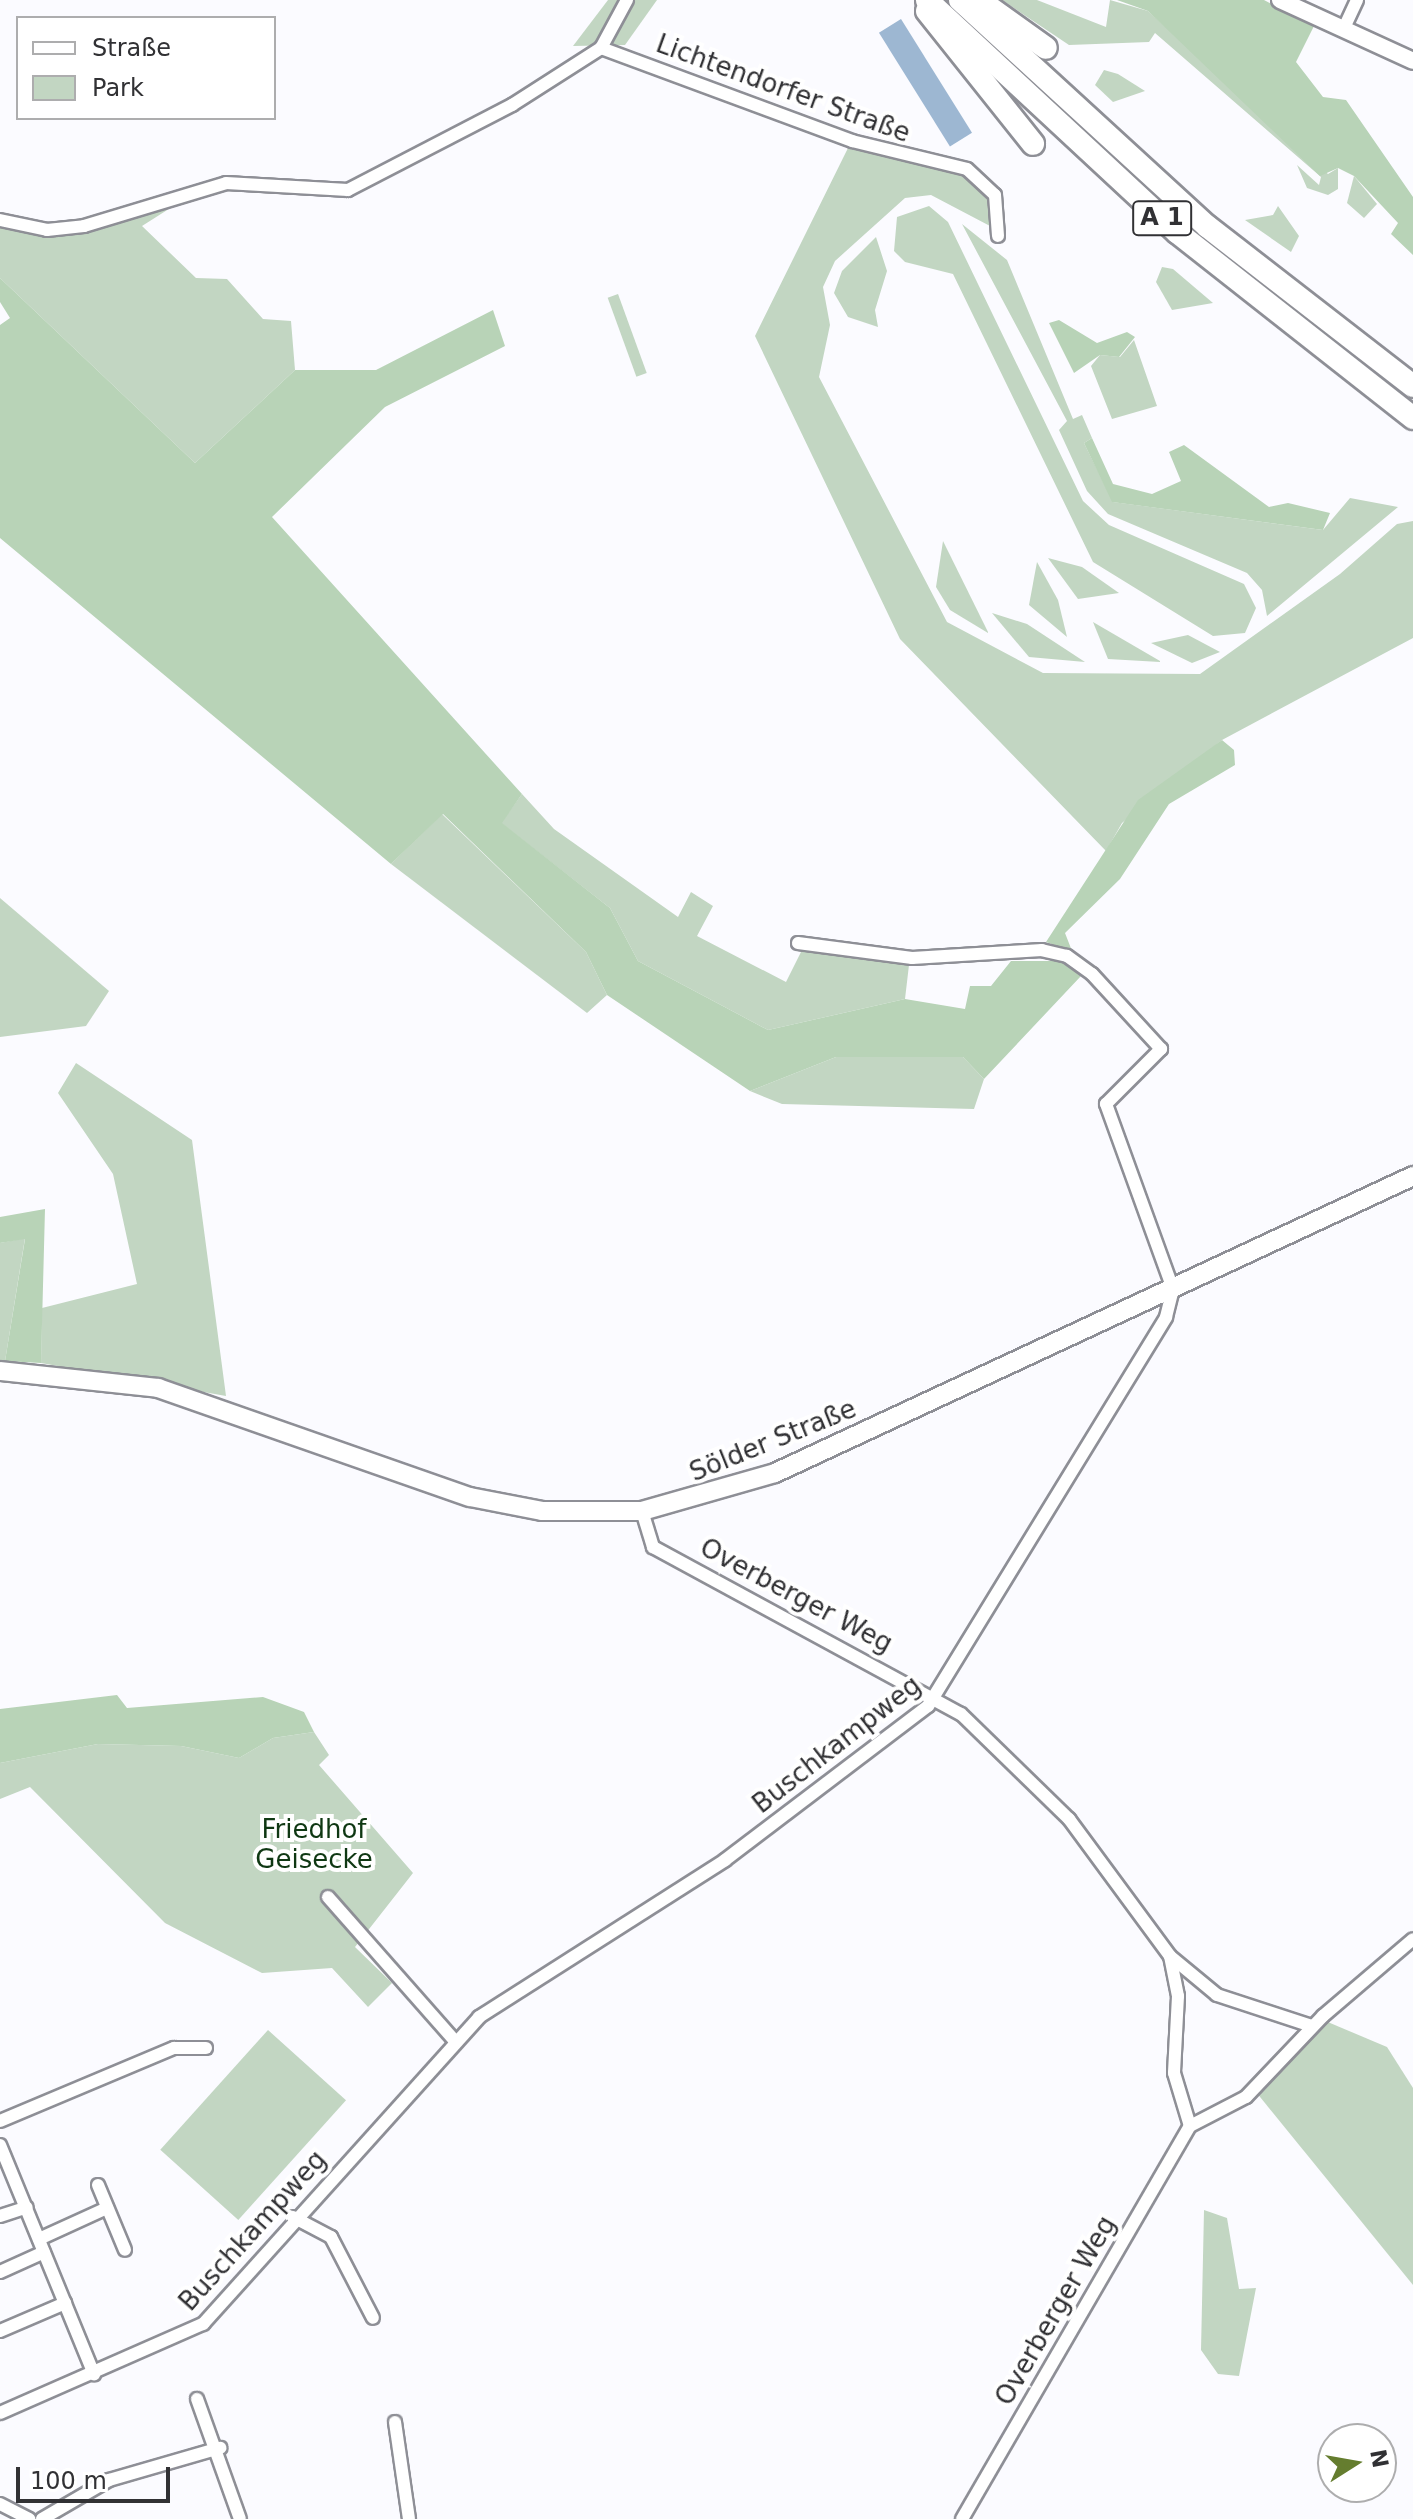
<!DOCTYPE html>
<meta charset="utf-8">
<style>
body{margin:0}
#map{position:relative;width:1413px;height:2519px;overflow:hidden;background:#fbfbff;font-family:"DejaVu Sans",sans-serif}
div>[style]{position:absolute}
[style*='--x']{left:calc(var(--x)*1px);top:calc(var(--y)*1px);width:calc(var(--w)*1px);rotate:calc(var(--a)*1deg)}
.green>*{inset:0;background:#c2d6c2;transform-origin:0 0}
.forest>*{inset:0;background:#b8d3b7}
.water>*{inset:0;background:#9db7d2;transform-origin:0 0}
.roads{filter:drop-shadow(2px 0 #8e8f96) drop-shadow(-2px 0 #8e8f96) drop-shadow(0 2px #8e8f96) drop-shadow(0 -2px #8e8f96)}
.minor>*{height:12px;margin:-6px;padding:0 6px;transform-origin:6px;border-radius:6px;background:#fff}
.tertiary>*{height:16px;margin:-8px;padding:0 8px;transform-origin:8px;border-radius:8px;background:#fff}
.secondary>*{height:18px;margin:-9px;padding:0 9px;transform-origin:9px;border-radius:9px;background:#fff}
.motorway>*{height:22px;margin:-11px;padding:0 11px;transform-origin:11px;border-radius:11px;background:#fff}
span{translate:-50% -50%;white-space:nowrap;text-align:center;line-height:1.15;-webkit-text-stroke:8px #fff;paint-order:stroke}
.shield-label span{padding:2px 6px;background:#fff;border:2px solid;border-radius:6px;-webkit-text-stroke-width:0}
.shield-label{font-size:24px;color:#313134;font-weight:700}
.street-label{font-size:26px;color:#313134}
.park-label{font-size:26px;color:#0f3813}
.legend{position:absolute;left:16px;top:16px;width:260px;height:104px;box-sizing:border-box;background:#fff;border:2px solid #adadae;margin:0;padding:10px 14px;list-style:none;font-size:24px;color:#313134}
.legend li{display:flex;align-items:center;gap:16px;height:40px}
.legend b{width:40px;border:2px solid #adadae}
.north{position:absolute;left:1317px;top:2423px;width:80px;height:80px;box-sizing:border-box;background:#fff;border:2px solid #adadae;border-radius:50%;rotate:79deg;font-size:22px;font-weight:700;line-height:32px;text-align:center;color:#313134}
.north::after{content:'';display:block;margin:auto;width:28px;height:36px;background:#657d2f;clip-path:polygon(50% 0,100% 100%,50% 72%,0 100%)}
.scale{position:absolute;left:16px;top:2467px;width:154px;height:36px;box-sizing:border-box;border:4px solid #313134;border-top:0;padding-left:10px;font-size:24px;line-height:28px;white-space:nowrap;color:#313134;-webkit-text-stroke:6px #fff;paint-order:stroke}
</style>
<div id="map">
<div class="green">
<i style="clip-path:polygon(608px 0,657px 0,625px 45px,573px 46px)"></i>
<i style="clip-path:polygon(1002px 0,1037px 0,1106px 27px,1110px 0,1148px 11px,1328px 174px,1338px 168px,1338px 189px,1328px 195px,1307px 188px,1297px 165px,1319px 185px,1321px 177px,1155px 33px,1149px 42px,1069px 45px)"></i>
<i style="clip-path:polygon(1104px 70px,1118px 74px,1145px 91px,1113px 102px,1095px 85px)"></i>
<i style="clip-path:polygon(848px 148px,967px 175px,992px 205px,990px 226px,931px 195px,905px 198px,835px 261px,823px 287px,830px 325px,819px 377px,947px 622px,1043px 673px,1200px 674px,1340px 574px,1397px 524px,1413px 521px,1413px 638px,1222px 740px,1122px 823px,1106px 851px,900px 639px,755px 336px)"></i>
<i style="clip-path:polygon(1354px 176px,1377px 204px,1364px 218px,1347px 203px)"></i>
<i style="clip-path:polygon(183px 200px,142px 226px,196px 278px,227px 279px,263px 319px,291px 321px,295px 370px,195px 463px,0 278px,0 224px,79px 232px)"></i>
<i style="clip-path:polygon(929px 206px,948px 222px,1083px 501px,1109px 525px,1244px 584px,1256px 608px,1245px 633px,1213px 636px,1093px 562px,953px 274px,905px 262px,894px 251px,897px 217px)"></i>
<i style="clip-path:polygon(1278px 206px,1299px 236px,1291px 252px,1245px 220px,1273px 215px)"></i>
<i style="clip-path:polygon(962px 224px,1007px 260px,1073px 419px,1082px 415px,1092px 438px,1084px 443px,1113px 502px,1323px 530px,1350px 498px,1398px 507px,1267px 616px,1262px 590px,1247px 573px,1108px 514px,1087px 491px,1059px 430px,1067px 421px)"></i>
<i style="clip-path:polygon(876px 237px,887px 271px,875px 310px,878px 327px,848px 317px,834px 293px,842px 271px)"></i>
<i style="clip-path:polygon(1162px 267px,1173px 269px,1213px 303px,1172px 310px,1156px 282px)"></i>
<i style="left:618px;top:294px;width:84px;height:11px;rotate:70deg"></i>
<i style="clip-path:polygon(1134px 340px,1157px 406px,1112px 419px,1091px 366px,1100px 355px,1120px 357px)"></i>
<i style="clip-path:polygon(943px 541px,988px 632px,988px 633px,950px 610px,936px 587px)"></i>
<i style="clip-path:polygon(1048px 558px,1082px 567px,1119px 593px,1078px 599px)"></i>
<i style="clip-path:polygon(1037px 562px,1058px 600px,1067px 637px,1029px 605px)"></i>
<i style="clip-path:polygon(992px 613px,1027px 624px,1085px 662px,1029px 657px)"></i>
<i style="clip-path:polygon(1093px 622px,1160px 661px,1160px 662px,1108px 659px)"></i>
<i style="clip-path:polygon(1188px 635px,1220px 652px,1192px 663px,1151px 643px)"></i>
<i style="clip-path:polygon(522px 794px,554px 829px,678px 917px,691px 892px,713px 906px,697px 936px,786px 982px,802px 950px,909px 965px,905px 999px,768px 1030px,638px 961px,610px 908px,501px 823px)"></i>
<i style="clip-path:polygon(442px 814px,586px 952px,607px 995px,587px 1013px,391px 864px)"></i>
<i style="clip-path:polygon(0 898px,109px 991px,86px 1026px,0 1037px)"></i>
<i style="clip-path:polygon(836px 1057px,963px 1057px,984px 1079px,974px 1109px,782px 1104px,750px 1091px)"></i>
<i style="clip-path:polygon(76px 1063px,192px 1140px,226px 1396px,41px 1363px,42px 1308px,137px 1284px,113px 1174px,58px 1093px)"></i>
<i style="clip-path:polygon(25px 1238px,5px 1361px,0 1361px,0 1243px)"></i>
<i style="clip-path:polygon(314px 1732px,329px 1755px,319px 1765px,413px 1873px,355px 1947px,392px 1983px,368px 2007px,332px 1968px,262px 1973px,165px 1923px,30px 1787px,0 1799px,0 1763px,98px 1744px,181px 1746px,239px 1758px,273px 1738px)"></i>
<i style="clip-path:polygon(1323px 2020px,1387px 2047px,1413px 2088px,1413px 2285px,1256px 2092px)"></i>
<i style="left:268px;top:2030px;width:105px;height:161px;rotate:42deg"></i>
<i style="clip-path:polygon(1204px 2210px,1227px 2218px,1239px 2289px,1256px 2288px,1239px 2376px,1218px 2374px,1201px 2350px)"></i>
</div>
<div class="forest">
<i style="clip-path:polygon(1117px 0,1264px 0,1314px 26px,1296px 62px,1323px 97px,1346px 100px,1413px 197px,1413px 255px,1391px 234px,1398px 223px,1354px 176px,1338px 168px,1320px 176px,1148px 11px)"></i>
<i style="clip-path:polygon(0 278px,195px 463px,295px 370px,376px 370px,493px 310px,505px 346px,385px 407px,272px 517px,522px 794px,502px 823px,610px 908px,638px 961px,768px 1030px,905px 999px,965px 1009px,970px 986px,991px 986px,1011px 961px,1062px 961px,1081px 976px,984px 1079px,963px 1057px,836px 1057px,750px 1091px,607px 995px,586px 952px,443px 814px,391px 864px,0 538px,0 325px,10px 318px,0 302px)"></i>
<i style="clip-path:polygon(1059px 320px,1097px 343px,1127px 332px,1135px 337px,1119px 357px,1100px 355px,1074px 373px,1049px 323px)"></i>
<i style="clip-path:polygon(1092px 438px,1113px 484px,1152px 494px,1181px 481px,1169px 452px,1184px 445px,1269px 507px,1288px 503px,1330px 513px,1323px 530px,1112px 502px,1084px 443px)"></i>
<i style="clip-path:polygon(1222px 740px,1234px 750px,1235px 765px,1169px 804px,1120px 879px,1065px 933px,1072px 951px,1046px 942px,1138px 800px)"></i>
<i style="clip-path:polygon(45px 1209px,41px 1363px,5px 1361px,25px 1239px,0 1243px,0 1217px)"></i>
<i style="clip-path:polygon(117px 1695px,127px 1708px,263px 1697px,304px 1712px,314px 1732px,273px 1738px,239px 1758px,181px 1746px,98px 1744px,0 1763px,0 1709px)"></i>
</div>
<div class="water">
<i style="left:901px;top:19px;width:134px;height:26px;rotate:58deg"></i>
</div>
<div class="roads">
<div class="minor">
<i style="--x:1344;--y:28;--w:31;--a:-65"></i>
<i style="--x:601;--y:48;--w:268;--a:20.3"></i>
<i style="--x:852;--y:141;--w:118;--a:13.7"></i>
<i style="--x:967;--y:169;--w:38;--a:43"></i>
<i style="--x:995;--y:195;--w:41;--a:85.8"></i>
<i style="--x:0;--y:220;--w:48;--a:12"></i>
<i style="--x:47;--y:230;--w:37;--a:-6"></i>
<i style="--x:84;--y:226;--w:148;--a:-16.8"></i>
<i style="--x:226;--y:183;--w:122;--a:3.3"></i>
<i style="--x:348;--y:190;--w:185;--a:-27.4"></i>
<i style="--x:512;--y:105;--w:106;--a:-32.6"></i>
<i style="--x:601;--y:48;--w:55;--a:-61.6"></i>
<i style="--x:642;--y:1511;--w:38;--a:73"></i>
<i style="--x:653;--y:1547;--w:350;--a:28.5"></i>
<i style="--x:961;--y:1714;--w:151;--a:44.2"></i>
<i style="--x:1069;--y:1819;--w:170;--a:53.6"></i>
<i style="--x:1170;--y:1956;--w:41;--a:78.7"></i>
<i style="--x:1178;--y:1996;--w:77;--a:93"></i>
<i style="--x:1174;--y:2073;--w:55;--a:73.2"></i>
<i style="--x:328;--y:1897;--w:191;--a:48.6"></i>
<i style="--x:1170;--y:1956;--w:61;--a:39.7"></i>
<i style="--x:1217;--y:1995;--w:100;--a:18.1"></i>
<i style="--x:0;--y:2121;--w:189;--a:-22.8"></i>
<i style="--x:174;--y:2048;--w:32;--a:0"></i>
<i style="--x:0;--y:2145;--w:248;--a:67.7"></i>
<i style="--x:98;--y:2185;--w:70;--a:67.4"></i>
<i style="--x:0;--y:2216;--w:28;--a:-18"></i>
<i style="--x:293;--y:2217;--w:43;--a:27.8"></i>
<i style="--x:331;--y:2237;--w:91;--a:62.6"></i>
<i style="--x:39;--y:2239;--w:75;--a:-24.5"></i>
<i style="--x:0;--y:2272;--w:48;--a:-24.4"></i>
<i style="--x:0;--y:2331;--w:71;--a:-23.3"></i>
<i style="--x:197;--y:2399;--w:127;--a:70.3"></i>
<i style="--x:0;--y:2413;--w:222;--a:-23.7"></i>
<i style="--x:203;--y:2324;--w:413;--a:-48"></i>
<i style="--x:479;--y:2017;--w:292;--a:-32.5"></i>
<i style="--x:725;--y:1860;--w:255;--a:-37.2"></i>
<i style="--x:928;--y:1706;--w:456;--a:-58.5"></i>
<i style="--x:1166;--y:1317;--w:29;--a:-76"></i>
<i style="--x:1173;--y:1289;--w:197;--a:-109.9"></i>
<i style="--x:1106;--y:1104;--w:78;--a:-45"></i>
<i style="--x:1161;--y:1049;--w:102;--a:-132.6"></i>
<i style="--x:1092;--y:974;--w:31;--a:-144"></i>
<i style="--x:1067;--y:956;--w:26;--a:-167"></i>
<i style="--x:1042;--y:950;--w:130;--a:176.5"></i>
<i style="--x:912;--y:958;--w:115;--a:-172.5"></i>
<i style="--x:395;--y:2422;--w:98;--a:81.8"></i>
<i style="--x:0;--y:2504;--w:33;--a:27"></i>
<i style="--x:42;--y:2519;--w:78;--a:-30.2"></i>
<i style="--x:109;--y:2480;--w:116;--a:-16.1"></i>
<i style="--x:962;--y:2519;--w:454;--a:-59.9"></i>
<i style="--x:1190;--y:2126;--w:63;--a:-27.4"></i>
<i style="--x:1246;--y:2097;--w:112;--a:-46.5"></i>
<i style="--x:1323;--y:2016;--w:118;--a:-40.5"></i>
</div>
<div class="tertiary">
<i style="--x:1280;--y:0;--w:146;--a:24.6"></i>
</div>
<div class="secondary">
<i style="--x:0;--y:1371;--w:159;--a:6.1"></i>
<i style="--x:158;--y:1388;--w:330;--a:19.3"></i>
<i style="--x:470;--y:1497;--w:73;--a:11"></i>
<i style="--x:542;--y:1511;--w:100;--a:0"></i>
<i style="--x:642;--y:1511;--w:138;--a:-15.9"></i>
<i style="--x:775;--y:1473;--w:704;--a:-24.96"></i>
</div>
<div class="motorway">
<i style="--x:927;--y:0;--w:342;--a:42.9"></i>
<i style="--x:1178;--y:233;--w:299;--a:38.2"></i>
<i style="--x:960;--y:0;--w:336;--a:42.5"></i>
<i style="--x:1208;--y:227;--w:259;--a:37.8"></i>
<i style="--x:979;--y:0;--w:82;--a:35.6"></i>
<i style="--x:927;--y:11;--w:170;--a:51.4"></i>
</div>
</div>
<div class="shield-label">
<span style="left:1162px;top:218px">A 1</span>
</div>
<div class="street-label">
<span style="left:783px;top:89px;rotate:20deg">Lichtendorfer Straße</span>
<span style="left:773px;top:1441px;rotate:-22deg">Sölder Straße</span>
<span style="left:796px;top:1596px;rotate:28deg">Overberger Weg</span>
<span style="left:837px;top:1745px;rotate:-38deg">Buschkampweg</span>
<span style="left:253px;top:2231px;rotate:-48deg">Buschkampweg</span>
<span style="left:1056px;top:2311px;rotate:-60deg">Overberger Weg</span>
</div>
<div class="park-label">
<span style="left:314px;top:1845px">Friedhof<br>Geisecke</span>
</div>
<ul class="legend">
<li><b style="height:10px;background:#fff"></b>Straße</li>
<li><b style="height:22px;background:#c2d6c2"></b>Park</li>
</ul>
<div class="north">N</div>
<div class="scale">100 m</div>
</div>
